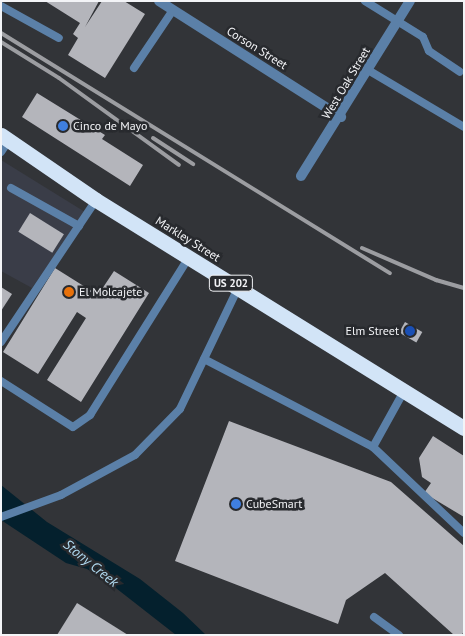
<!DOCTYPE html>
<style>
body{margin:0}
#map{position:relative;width:465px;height:636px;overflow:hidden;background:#323438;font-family:"PT Sans",sans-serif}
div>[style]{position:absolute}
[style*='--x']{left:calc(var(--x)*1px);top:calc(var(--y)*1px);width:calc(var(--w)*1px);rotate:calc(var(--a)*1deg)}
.built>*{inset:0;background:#3a3d48}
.water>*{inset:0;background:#04202d}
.building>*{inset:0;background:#b4b5bb;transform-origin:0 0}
.lane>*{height:8px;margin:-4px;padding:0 4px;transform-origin:4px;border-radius:4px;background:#5b80a8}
.street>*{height:10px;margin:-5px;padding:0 5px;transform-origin:5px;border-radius:5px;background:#5b80a8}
.highway>*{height:15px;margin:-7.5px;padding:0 7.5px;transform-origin:7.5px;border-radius:7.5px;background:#d2e4f7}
.rail>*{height:4px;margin:-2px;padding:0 2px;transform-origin:2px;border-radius:2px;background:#9c9da1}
.dots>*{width:14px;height:14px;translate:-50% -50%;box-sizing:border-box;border:2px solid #282a2e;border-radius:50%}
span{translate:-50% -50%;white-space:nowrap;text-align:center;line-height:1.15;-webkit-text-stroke:5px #282a2e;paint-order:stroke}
.shield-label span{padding:1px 4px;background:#282a2e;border:1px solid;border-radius:4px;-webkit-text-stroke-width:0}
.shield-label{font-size:11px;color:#f3f4f7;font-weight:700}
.street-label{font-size:12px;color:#f3f4f7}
.poi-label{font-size:12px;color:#f3f4f7}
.left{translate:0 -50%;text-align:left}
.right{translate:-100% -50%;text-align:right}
.water-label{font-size:14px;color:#b0daf1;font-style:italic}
.frame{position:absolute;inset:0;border:2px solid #f3f4f7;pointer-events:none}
</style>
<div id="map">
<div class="built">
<i style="clip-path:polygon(1px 160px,85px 212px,32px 288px,1px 271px)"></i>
</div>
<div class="water">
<i style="clip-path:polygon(1px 485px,47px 522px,140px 579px,183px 613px,206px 635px,176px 635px,112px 585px,87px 569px,66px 563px,1px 520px)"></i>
</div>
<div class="building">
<i style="clip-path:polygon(45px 1px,99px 1px,85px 27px,102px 1px,124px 1px,145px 14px,105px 78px,68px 55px,78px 38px,73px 34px,80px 23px)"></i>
<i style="clip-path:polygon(37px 93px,105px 135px,102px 139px,143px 165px,130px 186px,22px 117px)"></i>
<i style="left:30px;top:213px;width:40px;height:22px;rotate:32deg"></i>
<i style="clip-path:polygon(55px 268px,98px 295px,114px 271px,149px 293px,81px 402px,47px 380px,86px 318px,77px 312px,38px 374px,3px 352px)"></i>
<i style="clip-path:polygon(1px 287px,12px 294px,1px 311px)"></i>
<i style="left:405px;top:322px;width:20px;height:12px;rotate:30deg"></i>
<i style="clip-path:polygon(229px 421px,391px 482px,464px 546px,464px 632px,461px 635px,454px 635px,385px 573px,346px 600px,338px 624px,175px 561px)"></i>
<i style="clip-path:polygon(433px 436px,464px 456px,464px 517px,424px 493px,431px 483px,422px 477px,419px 458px)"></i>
<i style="clip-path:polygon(77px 603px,128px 635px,57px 635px)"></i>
</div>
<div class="lane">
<i style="--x:365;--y:1;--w:68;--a:31.8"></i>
<i style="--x:423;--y:37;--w:15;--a:67"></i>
<i style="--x:429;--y:51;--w:37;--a:34"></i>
<i style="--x:1;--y:6;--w:66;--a:28.9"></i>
<i style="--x:134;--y:68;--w:70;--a:-56.1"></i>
<i style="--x:368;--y:70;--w:112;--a:30.7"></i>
<i style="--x:1;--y:152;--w:14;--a:-56"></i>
<i style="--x:11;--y:188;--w:78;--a:29.2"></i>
<i style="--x:1;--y:342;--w:171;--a:-56.2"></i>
<i style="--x:204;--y:359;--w:191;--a:27.5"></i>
<i style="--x:373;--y:447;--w:125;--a:43.4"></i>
<i style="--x:1;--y:381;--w:85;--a:32.6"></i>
<i style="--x:73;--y:427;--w:21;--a:-35"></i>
<i style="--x:90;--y:415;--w:186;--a:-57.9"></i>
<i style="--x:373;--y:447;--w:64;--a:-61"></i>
<i style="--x:1;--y:517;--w:64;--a:-20.1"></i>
<i style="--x:61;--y:495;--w:84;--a:-28.4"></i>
<i style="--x:135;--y:455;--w:64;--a:-45.6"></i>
<i style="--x:180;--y:409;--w:134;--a:-64.4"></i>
<i style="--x:374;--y:617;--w:31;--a:36"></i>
</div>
<div class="street">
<i style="--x:159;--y:1;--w:216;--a:32.5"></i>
<i style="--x:301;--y:176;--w:206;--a:-58.1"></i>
</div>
<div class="highway">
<i style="--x:1;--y:135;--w:115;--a:34.4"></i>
<i style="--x:96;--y:200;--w:433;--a:31.8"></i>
</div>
<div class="rail">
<i style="--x:1;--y:33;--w:457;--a:31.7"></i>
<i style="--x:1;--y:42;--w:68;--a:31.8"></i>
<i style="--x:59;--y:78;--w:148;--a:35.9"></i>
<i style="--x:153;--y:138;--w:48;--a:33"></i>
<i style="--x:362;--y:248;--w:81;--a:23.4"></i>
<i style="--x:436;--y:280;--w:29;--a:16"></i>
</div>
<div class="dots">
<i style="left:63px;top:126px;background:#3f7fe0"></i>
<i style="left:69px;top:292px;background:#e8710a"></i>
<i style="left:410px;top:331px;background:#1a4fb4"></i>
<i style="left:236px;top:504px;background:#3f7fe0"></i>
</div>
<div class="shield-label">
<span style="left:231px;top:283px">US 202</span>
</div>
<div class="street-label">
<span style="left:257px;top:48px;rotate:32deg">Corson Street</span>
<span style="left:346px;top:83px;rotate:-59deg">West Oak Street</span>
<span style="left:188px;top:239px;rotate:32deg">Markley Street</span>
</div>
<div class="poi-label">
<span class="left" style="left:73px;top:126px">Cinco de Mayo</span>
<span class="left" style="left:79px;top:292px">El Molcajete</span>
<span class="right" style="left:399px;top:331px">Elm Street</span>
<span class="left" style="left:246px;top:504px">CubeSmart</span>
</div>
<div class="water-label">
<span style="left:91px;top:563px;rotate:39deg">Stony Creek</span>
</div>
<div class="frame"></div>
</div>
